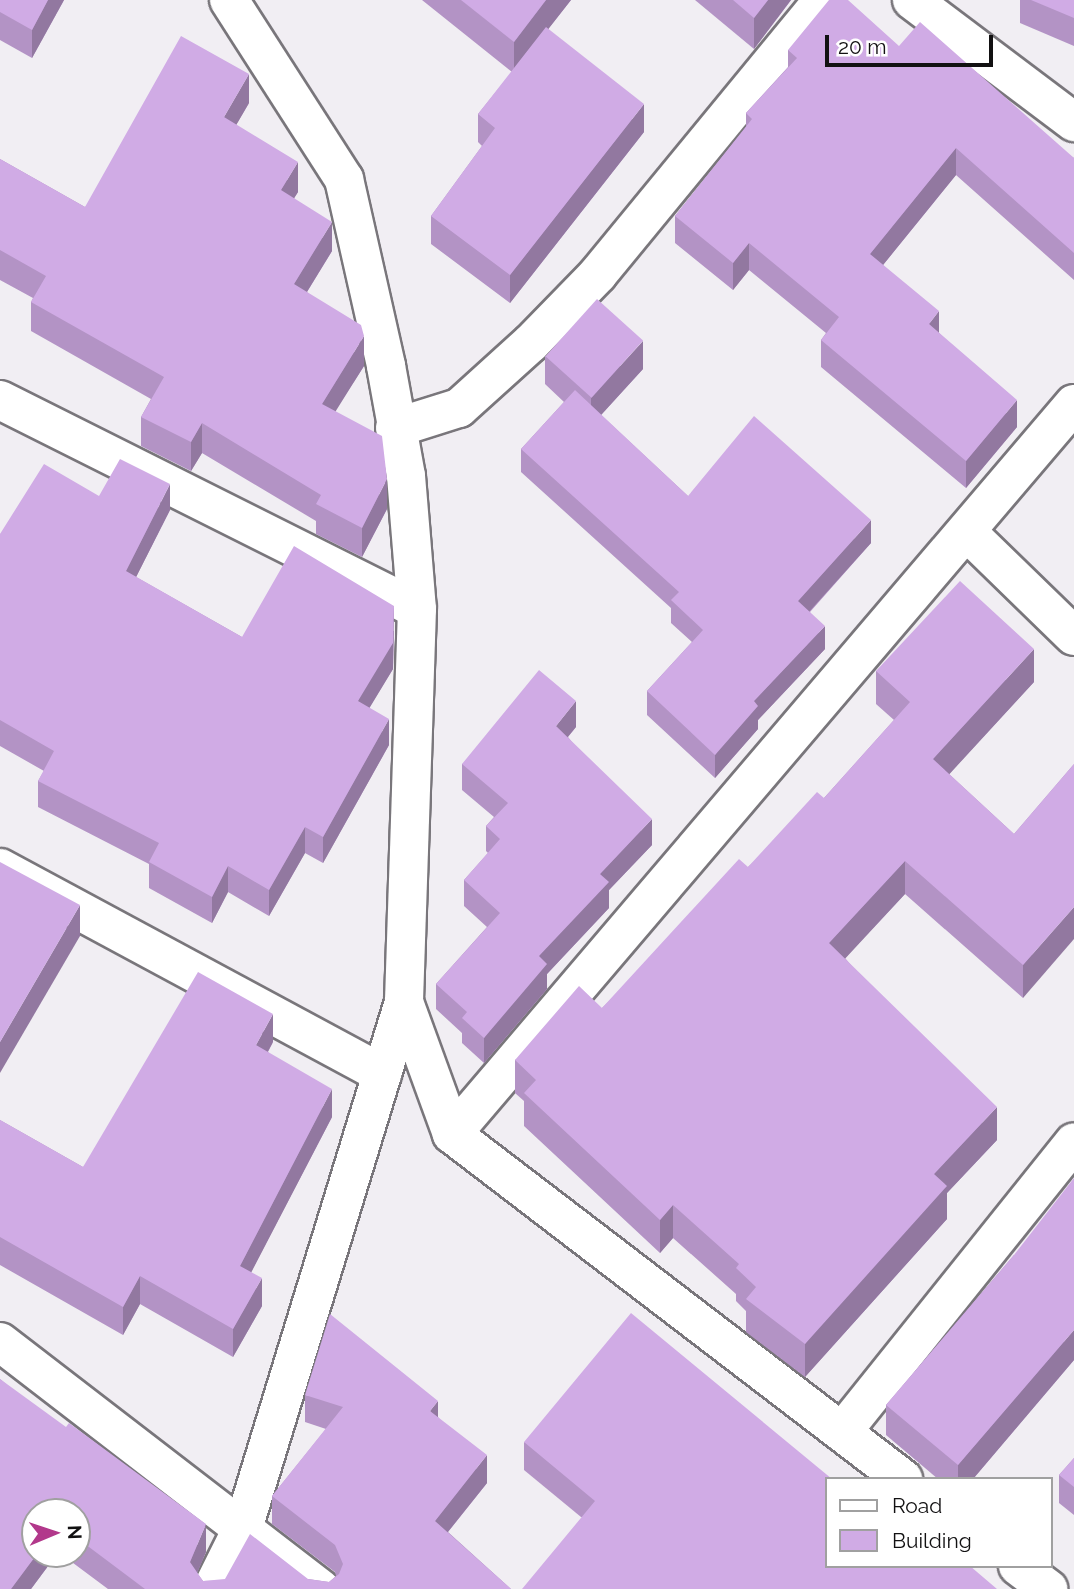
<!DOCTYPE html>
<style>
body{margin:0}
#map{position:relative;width:1074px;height:1589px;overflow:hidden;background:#f1eef3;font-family:Raleway,sans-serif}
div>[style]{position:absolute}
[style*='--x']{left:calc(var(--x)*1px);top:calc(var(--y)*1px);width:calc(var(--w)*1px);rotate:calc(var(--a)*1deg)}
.roads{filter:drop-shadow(2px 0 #79767b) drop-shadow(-2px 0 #79767b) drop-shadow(0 2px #79767b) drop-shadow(0 -2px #79767b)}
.street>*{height:38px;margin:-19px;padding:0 19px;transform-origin:19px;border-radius:19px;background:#fff}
.secondary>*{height:38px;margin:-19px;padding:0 19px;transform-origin:19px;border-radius:19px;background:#fff}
.wall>*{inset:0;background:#b393c5}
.shaded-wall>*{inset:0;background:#9278a0}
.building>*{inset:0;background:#d0abe5;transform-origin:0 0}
span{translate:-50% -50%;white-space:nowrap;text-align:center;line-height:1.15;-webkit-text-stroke:6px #fff;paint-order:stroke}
.legend{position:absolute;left:825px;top:1477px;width:228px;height:91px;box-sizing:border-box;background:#fff;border:2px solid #a0a0a0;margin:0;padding:9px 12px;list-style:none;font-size:21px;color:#121112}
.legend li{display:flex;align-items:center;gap:14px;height:35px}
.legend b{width:35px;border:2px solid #a0a0a0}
.north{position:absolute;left:21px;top:1498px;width:70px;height:70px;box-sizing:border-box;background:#fff;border:2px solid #a0a0a0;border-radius:50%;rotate:88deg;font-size:19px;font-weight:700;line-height:28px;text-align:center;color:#121112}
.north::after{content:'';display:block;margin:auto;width:24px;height:32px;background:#b2388b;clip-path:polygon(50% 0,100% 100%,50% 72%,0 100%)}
.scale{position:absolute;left:825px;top:35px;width:168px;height:32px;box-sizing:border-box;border:4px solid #121112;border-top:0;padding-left:9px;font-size:21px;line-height:24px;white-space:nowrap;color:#121112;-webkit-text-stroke:5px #fff;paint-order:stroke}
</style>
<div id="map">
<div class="roads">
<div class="street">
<i style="--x:912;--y:0;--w:203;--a:37"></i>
<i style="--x:0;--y:400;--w:466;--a:26.6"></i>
<i style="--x:395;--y:428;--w:67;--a:-17.4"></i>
<i style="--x:459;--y:408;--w:97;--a:-42.1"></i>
<i style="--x:531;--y:343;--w:96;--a:-45.8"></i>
<i style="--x:598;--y:274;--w:355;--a:-50.6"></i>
<i style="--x:967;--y:532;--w:149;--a:44.2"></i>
<i style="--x:0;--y:868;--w:434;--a:28.3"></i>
<i style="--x:452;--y:1134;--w:959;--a:-49.57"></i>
<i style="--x:0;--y:1342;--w:405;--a:37.6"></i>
<i style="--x:842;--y:1432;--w:371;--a:-51.3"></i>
<i style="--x:212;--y:1589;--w:72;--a:-63.4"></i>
<i style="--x:244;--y:1525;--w:547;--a:-72.99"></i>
</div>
<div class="secondary">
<i style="--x:229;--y:0;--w:213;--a:57.3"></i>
<i style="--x:344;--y:179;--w:192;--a:77.3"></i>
<i style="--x:386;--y:366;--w:112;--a:79.7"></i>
<i style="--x:406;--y:476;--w:133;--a:85.3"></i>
<i style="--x:417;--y:609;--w:393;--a:91.9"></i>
<i style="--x:404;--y:1002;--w:140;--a:70"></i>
<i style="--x:452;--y:1134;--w:568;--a:37.41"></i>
<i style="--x:1018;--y:1566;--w:38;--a:37"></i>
</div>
</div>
<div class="wall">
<i style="clip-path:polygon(0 0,64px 0,32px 58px,0 40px)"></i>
<i style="clip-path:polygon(422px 0,571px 0,548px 29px,644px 132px,510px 303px,431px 244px,431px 216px,482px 146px,478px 142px,478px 114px,512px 72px)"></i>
<i style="clip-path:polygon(695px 0,791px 0,754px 49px)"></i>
<i style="clip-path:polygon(1020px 0,1074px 0,1074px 46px,1020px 23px)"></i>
<i style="clip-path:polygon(899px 46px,1074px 158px,1074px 280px,956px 175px,883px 265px,1017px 427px,966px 488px,821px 367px,821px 340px,826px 333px,749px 270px,733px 290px,675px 243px,675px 216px,746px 127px,746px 113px,788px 67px,788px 50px)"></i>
<i style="clip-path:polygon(249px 103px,236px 125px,298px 192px,294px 198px,332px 251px,307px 292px,364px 366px,335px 411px,387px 509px,362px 557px,316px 534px,316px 521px,202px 453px,191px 471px,141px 446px,141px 417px,151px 399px,31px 331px,31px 302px,33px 298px,0 280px,0 159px,85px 207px)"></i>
<i style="clip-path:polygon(545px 356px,643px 369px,601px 415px,688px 496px,871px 543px,810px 612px,825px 649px,758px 720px,758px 729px,715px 778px,647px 715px,647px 691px,692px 642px,671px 623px,671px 608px,521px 472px,521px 449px,564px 402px,545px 384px)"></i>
<i style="clip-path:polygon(99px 496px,170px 510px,136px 577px,242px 637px,394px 631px,393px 669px,369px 708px,389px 745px,323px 863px,305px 853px,269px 916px,228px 892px,212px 923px,149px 888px,149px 864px,38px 807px,38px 781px,44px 771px,0 746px,0 534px)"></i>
<i style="clip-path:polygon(876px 671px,1034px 682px,949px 774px,1014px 834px,1074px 764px,1023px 998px,905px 894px,845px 958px,997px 1140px,947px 1193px,947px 1219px,805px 1377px,746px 1332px,746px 1311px,736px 1301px,736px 1294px,673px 1238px,660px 1253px,524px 1126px,524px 1101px,515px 1093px,515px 1060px,602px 1008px,748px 867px,824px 798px,894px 720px,876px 704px)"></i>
<i style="clip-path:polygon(576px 727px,568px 737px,652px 845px,609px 890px,609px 908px,547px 974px,547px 989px,484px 1063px,462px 1043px,462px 1033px,436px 1009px,436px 984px,487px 927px,464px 906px,464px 880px,488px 853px,486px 851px,486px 826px,494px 817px,462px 790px,462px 764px)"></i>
<i style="clip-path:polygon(273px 1042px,268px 1052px,332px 1117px,251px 1272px,262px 1306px,233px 1357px,140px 1304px,123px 1335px,0 1265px,0 1120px,83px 1167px)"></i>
<i style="clip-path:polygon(1014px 1255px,1074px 1360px,973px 1479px,938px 1479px,886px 1435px,886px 1405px)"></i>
<i style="clip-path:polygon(0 1379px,206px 1552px,197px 1573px,203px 1581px,308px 1579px,329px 1582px,336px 1576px,335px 1572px,272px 1524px,272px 1496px,326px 1429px,305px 1422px,305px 1395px,438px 1417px,487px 1483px,448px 1532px,511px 1589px,108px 1589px,61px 1554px,77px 1554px,77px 1512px,35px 1512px,35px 1554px,57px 1554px,31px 1589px,0 1589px)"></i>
<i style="clip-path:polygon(524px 1442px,827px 1566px,581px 1517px,524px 1470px)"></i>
<i style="clip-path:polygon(1074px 1458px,1074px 1515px,1059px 1503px,1059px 1475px)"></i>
</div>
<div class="shaded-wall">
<i style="clip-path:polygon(48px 0,64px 0,32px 58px,32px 30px)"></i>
<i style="clip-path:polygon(546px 0,571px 0,514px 73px,514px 42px)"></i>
<i style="clip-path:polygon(768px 0,791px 0,754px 49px,754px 18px)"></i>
<i style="clip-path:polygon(249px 74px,249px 103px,224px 146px,224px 117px)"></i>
<i style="clip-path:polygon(644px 104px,644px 132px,510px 303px,510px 275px)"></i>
<i style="clip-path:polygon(956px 148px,956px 175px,870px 281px,870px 254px)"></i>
<i style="clip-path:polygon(298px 162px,298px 192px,281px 219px,281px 190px)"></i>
<i style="clip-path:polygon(332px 222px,332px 251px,294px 313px,294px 284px)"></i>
<i style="clip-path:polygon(749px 243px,749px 270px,733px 290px,733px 263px)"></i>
<i style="clip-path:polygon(939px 311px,939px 338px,929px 324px)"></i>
<i style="clip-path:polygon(364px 336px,364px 366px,322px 433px,322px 404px)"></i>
<i style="clip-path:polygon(643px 341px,643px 369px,591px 426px,591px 398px)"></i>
<i style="clip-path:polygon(1017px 400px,1017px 427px,966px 488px,966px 461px)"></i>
<i style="clip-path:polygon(202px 423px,202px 453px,191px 471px,191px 442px)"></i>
<i style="clip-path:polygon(387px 479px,387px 509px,362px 557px,362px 528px)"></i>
<i style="clip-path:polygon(170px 484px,170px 510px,126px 597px,126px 571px)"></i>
<i style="clip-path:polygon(871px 520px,871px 543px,798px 624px,798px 601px)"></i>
<i style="clip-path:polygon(394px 606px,393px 669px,358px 727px,358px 701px)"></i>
<i style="clip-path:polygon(825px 626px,825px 649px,758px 720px,758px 729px,715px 778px,715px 755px,754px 701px)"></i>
<i style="clip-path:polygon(1034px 649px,1034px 682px,933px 792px,933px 759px)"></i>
<i style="clip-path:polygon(576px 701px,576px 727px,556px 751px,556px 726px)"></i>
<i style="clip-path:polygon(389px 719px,389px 745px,323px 863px,323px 837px)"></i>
<i style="clip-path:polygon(652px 819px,652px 845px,609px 890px,609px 908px,547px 974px,547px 989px,484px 1063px,484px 1038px,539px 956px,600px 874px)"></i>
<i style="clip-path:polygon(305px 827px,305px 853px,269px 916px,269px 890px)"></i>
<i style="clip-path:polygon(905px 861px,905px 894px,829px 976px,829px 943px)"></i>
<i style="clip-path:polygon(228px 866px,228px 892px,212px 923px,212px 897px)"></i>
<i style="clip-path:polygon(80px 905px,80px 936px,0 1073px,0 1042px)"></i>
<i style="clip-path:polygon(1074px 907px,1074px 939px,1023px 998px,1023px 965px)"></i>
<i style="clip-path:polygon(273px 1014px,273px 1042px,256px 1073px,256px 1045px)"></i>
<i style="clip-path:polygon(332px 1089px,332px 1117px,240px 1294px,240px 1266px)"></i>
<i style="clip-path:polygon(997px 1107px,997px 1140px,947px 1193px,947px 1219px,805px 1377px,805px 1344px,934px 1174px)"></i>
<i style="clip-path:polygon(673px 1205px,673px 1238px,660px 1253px,660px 1220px)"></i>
<i style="clip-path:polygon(140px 1276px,140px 1304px,123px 1335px,123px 1307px)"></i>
<i style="clip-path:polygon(262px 1278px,262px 1306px,233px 1357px,233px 1329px)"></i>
<i style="clip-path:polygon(1074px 1330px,1074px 1360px,973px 1479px,958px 1479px,958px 1465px)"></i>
<i style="clip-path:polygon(438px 1401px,438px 1428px,430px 1411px)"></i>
<i style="clip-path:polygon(487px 1455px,487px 1483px,435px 1548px,435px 1521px)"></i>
<i style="clip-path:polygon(206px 1524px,206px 1552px,190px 1589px,190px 1562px)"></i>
<i style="clip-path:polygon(37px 1554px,57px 1554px,31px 1589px,11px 1589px)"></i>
</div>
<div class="building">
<i style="clip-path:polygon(0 0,48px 0,32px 30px,0 12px)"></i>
<i style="clip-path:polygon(461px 0,546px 0,514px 42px)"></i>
<i style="clip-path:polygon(733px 0,768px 0,754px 18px)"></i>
<i style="clip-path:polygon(829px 0,848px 0,899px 46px,920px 22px,1074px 158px,1074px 253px,956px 148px,870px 254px,939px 311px,929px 324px,1017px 400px,966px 461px,821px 340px,839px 317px,749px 243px,733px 263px,675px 216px,752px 119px,746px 113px,797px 58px,788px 50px)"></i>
<i style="clip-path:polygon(1031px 0,1074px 0,1074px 18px)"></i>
<i style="clip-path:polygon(546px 27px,644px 104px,510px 275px,431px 216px,495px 128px,478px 114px)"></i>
<i style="clip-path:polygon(181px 36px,249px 74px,224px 117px,298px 162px,281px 190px,332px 222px,294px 284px,361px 325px,364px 336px,322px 404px,382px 436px,387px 479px,362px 528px,316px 504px,321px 495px,202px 423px,191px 442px,141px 417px,164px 377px,31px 302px,46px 276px,0 250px,0 159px,85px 207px)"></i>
<i style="left:597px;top:299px;width:62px;height:77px;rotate:42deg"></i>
<i style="clip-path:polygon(575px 390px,688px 496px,754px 416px,871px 520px,798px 601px,825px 626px,754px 701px,758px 706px,715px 755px,647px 691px,703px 630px,671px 600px,679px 592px,521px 449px)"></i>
<i style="clip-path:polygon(120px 459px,170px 484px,126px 571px,242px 637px,294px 546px,394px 606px,393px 643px,358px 701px,389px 719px,323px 837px,305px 827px,269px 890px,228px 866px,212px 897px,149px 862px,159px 843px,38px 781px,54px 751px,0 720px,0 534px,44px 464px,99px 496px)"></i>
<i style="clip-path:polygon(960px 581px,1034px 649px,933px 759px,1014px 834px,1074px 764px,1074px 907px,1023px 965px,905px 861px,829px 943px,997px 1107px,934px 1174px,947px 1186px,805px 1344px,746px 1299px,756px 1287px,736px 1268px,739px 1264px,673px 1205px,660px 1220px,524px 1093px,536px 1080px,515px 1060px,579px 986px,602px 1008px,739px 859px,748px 867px,817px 792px,824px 798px,910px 702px,876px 671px)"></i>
<i style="clip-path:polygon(539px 670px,576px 701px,556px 726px,652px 819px,600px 874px,609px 882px,539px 956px,547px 964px,484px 1038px,462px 1018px,467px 1012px,436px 984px,500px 913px,464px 880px,500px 839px,486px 826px,508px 803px,462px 764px)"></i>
<i style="clip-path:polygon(0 862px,80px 905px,0 1042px)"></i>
<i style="clip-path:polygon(198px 972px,273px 1014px,256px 1045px,332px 1089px,240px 1266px,262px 1278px,233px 1329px,140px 1276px,123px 1307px,0 1237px,0 1120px,83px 1167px)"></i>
<i style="clip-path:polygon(1074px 1178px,1074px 1330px,958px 1465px,886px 1405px,1014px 1255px)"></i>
<i style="clip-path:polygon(631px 1313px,832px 1479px,827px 1479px,827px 1566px,970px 1566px,997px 1589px,522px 1589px,595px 1501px,524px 1442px)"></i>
<i style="clip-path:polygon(330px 1314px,438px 1401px,430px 1411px,487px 1455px,435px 1521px,511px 1589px,145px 1589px,77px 1538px,77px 1512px,35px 1512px,35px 1554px,37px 1554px,11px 1589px,0 1589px,0 1379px,66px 1427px,69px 1423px,206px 1524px,190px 1562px,203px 1581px,225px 1579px,250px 1534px,308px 1579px,329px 1582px,339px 1574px,343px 1564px,335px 1545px,272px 1496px,343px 1407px,305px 1395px)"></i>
<i style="clip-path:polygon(1074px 1458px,1074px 1487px,1059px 1475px)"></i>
</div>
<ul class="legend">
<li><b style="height:9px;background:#fff"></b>Road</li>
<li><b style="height:19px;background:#d0abe5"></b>Building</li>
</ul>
<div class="north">N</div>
<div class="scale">20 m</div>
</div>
